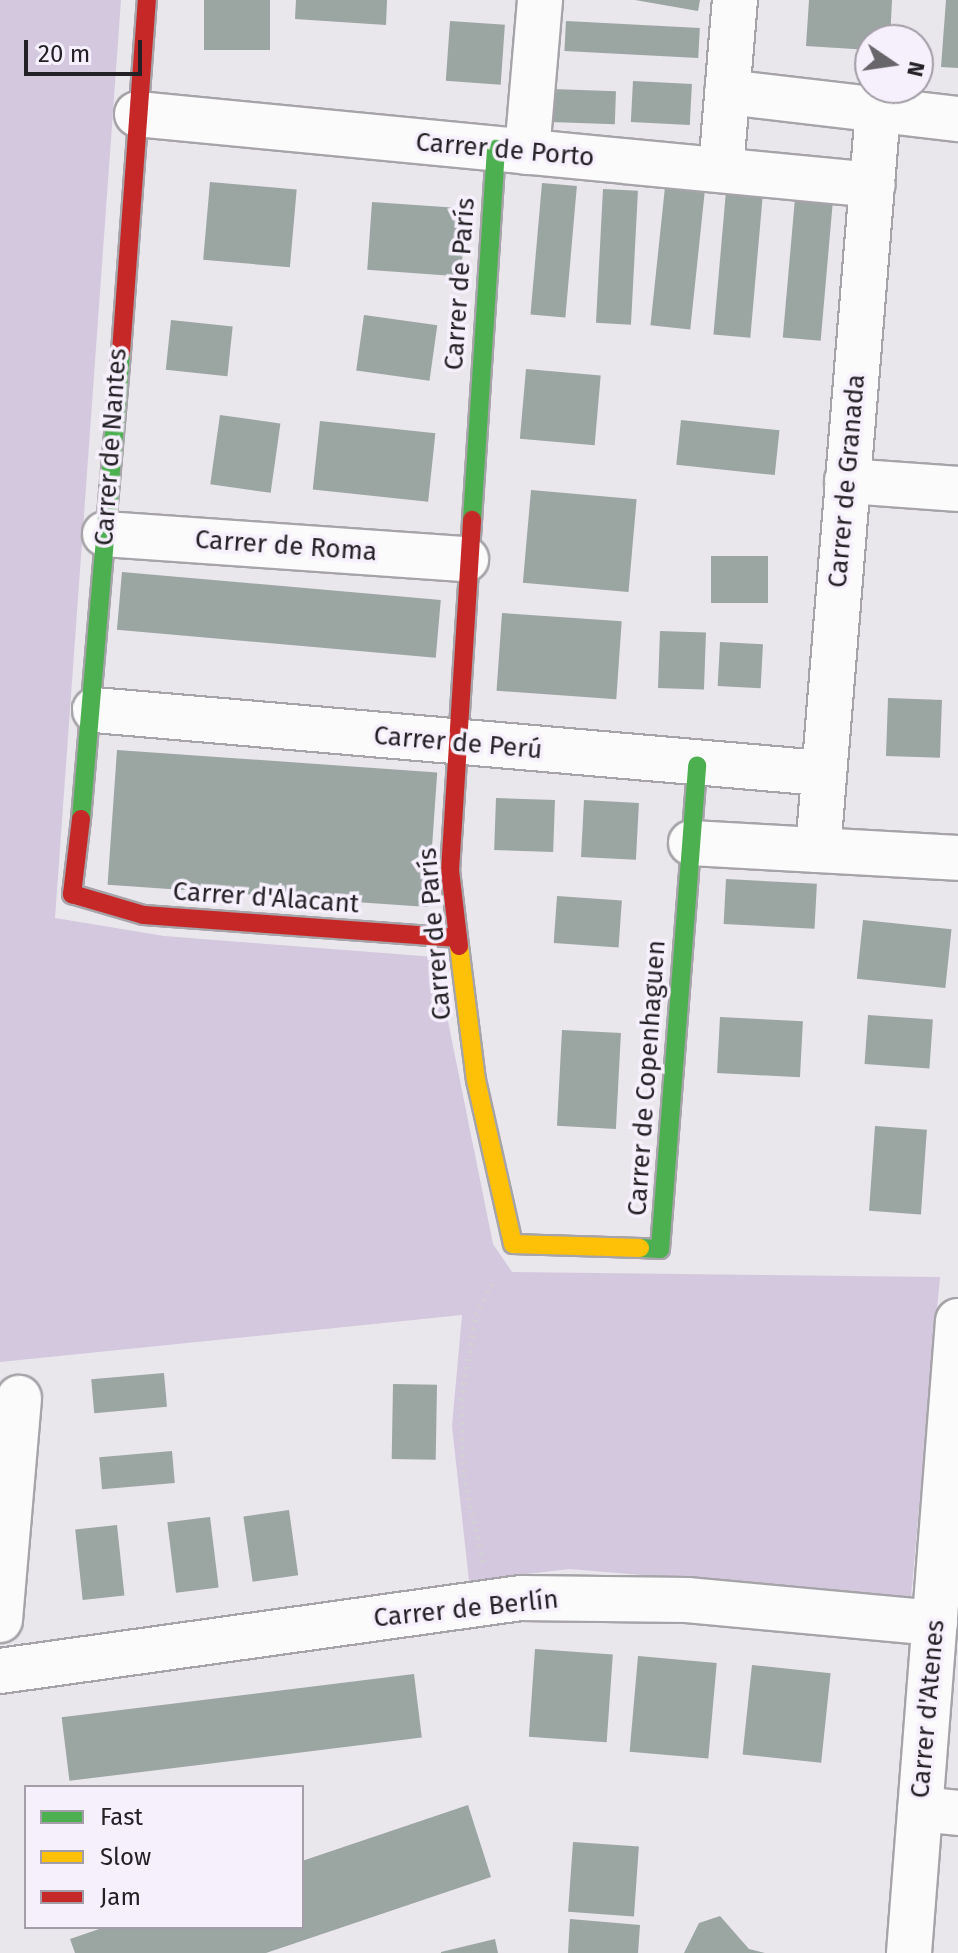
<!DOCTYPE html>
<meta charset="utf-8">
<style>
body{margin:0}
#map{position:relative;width:958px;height:1953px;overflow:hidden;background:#e9e6ec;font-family:"Fira Sans",sans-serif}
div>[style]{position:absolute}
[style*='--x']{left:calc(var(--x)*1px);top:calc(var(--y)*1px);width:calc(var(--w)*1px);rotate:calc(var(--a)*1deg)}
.green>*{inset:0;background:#d3c8de}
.building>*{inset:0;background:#9ba5a2;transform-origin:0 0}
.path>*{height:5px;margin-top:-2.5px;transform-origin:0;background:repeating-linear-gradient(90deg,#d2d1d2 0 2px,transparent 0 8px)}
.roads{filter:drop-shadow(2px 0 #a6a4a8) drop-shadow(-2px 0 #a6a4a8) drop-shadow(0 2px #a6a4a8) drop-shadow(0 -2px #a6a4a8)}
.street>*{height:44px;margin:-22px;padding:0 22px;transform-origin:22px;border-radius:22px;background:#fcfbfc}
.fast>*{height:18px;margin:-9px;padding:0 9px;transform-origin:9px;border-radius:9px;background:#4caf50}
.slow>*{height:18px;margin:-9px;padding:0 9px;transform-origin:9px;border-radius:9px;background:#ffc107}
.jam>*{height:18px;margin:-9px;padding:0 9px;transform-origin:9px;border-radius:9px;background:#c62828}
span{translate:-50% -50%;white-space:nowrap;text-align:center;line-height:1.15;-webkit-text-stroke:7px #f6f0fc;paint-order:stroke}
.street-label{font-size:26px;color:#232125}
.legend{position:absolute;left:24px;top:1785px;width:280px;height:144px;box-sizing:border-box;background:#f6f0fc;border:2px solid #a29da6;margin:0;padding:10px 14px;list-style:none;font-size:24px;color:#232125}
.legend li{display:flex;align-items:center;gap:16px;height:40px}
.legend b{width:40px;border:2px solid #a29da6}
.north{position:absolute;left:854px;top:24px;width:80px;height:80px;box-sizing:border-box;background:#f6f0fc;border:2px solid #a29da6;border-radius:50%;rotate:103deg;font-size:22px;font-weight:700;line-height:32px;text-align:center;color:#232125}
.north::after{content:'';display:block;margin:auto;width:28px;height:36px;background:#68666b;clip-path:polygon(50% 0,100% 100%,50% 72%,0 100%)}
.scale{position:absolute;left:24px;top:40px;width:118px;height:36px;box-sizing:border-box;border:4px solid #232125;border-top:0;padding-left:10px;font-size:24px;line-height:28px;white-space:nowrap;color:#232125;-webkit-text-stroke:6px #f6f0fc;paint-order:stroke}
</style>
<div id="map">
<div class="green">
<i style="clip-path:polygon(0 0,121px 0,55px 918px,164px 936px,435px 957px,493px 1244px,512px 1272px,940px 1277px,911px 1597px,569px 1569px,469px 1581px,452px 1426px,462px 1315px,0 1362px)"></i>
</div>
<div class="building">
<i style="left:204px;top:0;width:66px;height:50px"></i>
<i style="clip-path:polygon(296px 0,387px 0,386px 25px,295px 19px)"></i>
<i style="clip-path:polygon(635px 0,700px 0,698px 11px)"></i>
<i style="clip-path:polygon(809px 0,892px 0,890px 40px,870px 40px,870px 50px,806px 46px)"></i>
<i style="clip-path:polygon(946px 0,958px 0,958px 68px,941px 67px)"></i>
<i style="left:450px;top:21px;width:55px;height:60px;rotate:4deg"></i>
<i style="left:566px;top:21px;width:134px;height:30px;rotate:3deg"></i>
<i style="left:633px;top:81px;width:59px;height:41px;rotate:3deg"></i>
<i style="left:552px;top:89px;width:64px;height:33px;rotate:2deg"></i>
<i style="left:210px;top:182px;width:87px;height:78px;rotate:5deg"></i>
<i style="left:542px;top:183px;width:35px;height:132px;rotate:5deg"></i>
<i style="left:665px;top:187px;width:40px;height:139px;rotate:6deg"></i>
<i style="left:603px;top:189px;width:35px;height:134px;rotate:3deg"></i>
<i style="left:726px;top:191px;width:37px;height:144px;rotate:5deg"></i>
<i style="left:795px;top:198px;width:38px;height:140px;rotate:5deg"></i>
<i style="left:372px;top:202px;width:94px;height:68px;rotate:4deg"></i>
<i style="left:364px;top:315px;width:74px;height:56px;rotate:8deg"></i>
<i style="left:171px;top:320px;width:62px;height:50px;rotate:6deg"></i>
<i style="left:526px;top:369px;width:75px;height:70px;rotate:5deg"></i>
<i style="left:220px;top:415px;width:61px;height:70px;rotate:8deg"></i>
<i style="left:681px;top:420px;width:99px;height:45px;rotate:6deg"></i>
<i style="left:320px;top:421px;width:116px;height:69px;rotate:6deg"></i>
<i style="left:531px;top:490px;width:106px;height:93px;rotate:5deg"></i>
<i style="left:711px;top:556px;width:57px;height:47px"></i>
<i style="left:122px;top:572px;width:320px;height:58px;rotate:5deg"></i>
<i style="left:502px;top:613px;width:120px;height:78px;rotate:4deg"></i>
<i style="left:660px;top:631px;width:46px;height:57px;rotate:2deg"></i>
<i style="left:720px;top:642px;width:43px;height:44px;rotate:3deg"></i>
<i style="left:888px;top:698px;width:54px;height:58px;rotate:2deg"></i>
<i style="left:117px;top:750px;width:321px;height:135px;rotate:4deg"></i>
<i style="left:496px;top:798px;width:59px;height:52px;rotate:2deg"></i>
<i style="left:584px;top:800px;width:55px;height:57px;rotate:3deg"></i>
<i style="left:726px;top:879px;width:91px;height:45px;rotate:3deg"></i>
<i style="left:557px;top:896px;width:65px;height:47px;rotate:4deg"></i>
<i style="left:863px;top:920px;width:89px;height:59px;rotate:6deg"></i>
<i style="left:868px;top:1015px;width:65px;height:49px;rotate:4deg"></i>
<i style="left:720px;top:1017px;width:83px;height:56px;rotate:3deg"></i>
<i style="left:562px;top:1030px;width:59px;height:96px;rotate:3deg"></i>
<i style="left:875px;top:1126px;width:52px;height:85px;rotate:4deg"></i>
<i style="left:164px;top:1373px;width:34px;height:73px;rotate:85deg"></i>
<i style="left:393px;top:1384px;width:44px;height:75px;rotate:1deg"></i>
<i style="left:172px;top:1451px;width:32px;height:73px;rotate:85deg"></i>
<i style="left:289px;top:1510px;width:66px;height:46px;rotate:82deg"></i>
<i style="left:210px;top:1517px;width:71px;height:43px;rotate:83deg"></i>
<i style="left:117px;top:1525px;width:71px;height:42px;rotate:84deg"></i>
<i style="left:535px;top:1649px;width:78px;height:88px;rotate:4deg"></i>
<i style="left:638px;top:1656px;width:79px;height:96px;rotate:5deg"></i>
<i style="left:752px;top:1665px;width:79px;height:90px;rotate:6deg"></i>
<i style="left:414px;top:1674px;width:64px;height:355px;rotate:83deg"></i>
<i style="clip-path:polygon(468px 1805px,491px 1877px,266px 1953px,75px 1953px,70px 1939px,105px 1927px,302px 1927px,302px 1861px)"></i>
<i style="left:573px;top:1842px;width:66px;height:70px;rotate:4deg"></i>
<i style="clip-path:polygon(720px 1916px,749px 1949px,765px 1953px,684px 1953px,699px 1923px)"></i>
<i style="clip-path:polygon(570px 1919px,640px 1925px,638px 1953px,568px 1953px)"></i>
<i style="clip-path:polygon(495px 1939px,498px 1953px,441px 1953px,441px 1952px)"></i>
</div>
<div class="path">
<i style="--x:483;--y:1562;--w:92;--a:-102.5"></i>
<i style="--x:463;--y:1472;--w:72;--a:-91.6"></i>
<i style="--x:461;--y:1400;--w:87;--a:-80.1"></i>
<i style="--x:476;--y:1314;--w:38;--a:-62"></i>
</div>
<div class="roads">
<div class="street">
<i style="--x:727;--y:92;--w:233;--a:6.7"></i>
<i style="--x:137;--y:114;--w:739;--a:5.51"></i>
<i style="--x:527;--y:152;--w:153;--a:-85.1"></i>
<i style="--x:721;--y:169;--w:170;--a:-85.3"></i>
<i style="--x:847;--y:481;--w:111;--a:4.1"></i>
<i style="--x:105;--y:534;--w:362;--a:4"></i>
<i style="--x:95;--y:710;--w:729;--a:4.96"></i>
<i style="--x:691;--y:843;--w:267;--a:3.2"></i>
<i style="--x:818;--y:850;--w:741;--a:-85.36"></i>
<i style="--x:0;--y:1620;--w:223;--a:-85.1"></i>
<i style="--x:0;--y:1671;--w:526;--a:-7.98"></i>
<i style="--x:521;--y:1598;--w:166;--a:0.7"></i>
<i style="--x:687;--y:1600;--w:249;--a:5.3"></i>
<i style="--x:920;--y:1809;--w:38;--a:6"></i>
<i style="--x:909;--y:1953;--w:634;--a:-85.57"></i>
</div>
<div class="fast">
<i style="--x:472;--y:520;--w:372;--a:-86.3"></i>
<i style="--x:81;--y:819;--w:469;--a:-85.1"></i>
<i style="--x:640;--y:1248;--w:20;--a:3"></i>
<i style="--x:660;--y:1249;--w:485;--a:-85.6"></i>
</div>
<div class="slow">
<i style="--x:459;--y:946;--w:135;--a:82.8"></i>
<i style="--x:476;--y:1080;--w:168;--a:77.3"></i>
<i style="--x:513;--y:1244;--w:127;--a:1.8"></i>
</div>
<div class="jam">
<i style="--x:121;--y:352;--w:353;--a:-85.8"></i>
<i style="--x:81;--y:819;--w:76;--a:96.8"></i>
<i style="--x:72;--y:894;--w:75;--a:16.3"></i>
<i style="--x:144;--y:915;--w:315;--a:4.2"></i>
<i style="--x:459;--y:946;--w:76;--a:-96.8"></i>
<i style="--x:450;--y:871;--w:352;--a:-86.4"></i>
</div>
</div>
<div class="street-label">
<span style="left:505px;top:150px;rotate:5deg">Carrer de Porto</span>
<span style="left:460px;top:284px;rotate:-86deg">Carrer de París</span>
<span style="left:111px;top:447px;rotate:-86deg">Carrer de Nantes</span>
<span style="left:847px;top:481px;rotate:-85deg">Carrer de Granada</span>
<span style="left:286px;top:546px;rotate:4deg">Carrer de Roma</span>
<span style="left:458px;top:743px;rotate:5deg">Carrer de Perú</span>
<span style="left:266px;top:898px;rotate:4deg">Carrer d'Alacant</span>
<span style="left:435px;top:934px;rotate:-95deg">Carrer de París</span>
<span style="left:647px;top:1078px;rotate:-86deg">Carrer de Copenhaguen</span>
<span style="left:466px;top:1609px;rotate:-6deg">Carrer de Berlín</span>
<span style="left:928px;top:1709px;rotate:-85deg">Carrer d'Atenes</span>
</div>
<ul class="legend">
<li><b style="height:10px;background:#4caf50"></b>Fast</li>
<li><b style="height:10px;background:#ffc107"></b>Slow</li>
<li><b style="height:10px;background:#c62828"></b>Jam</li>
</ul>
<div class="north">N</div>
<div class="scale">20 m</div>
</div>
